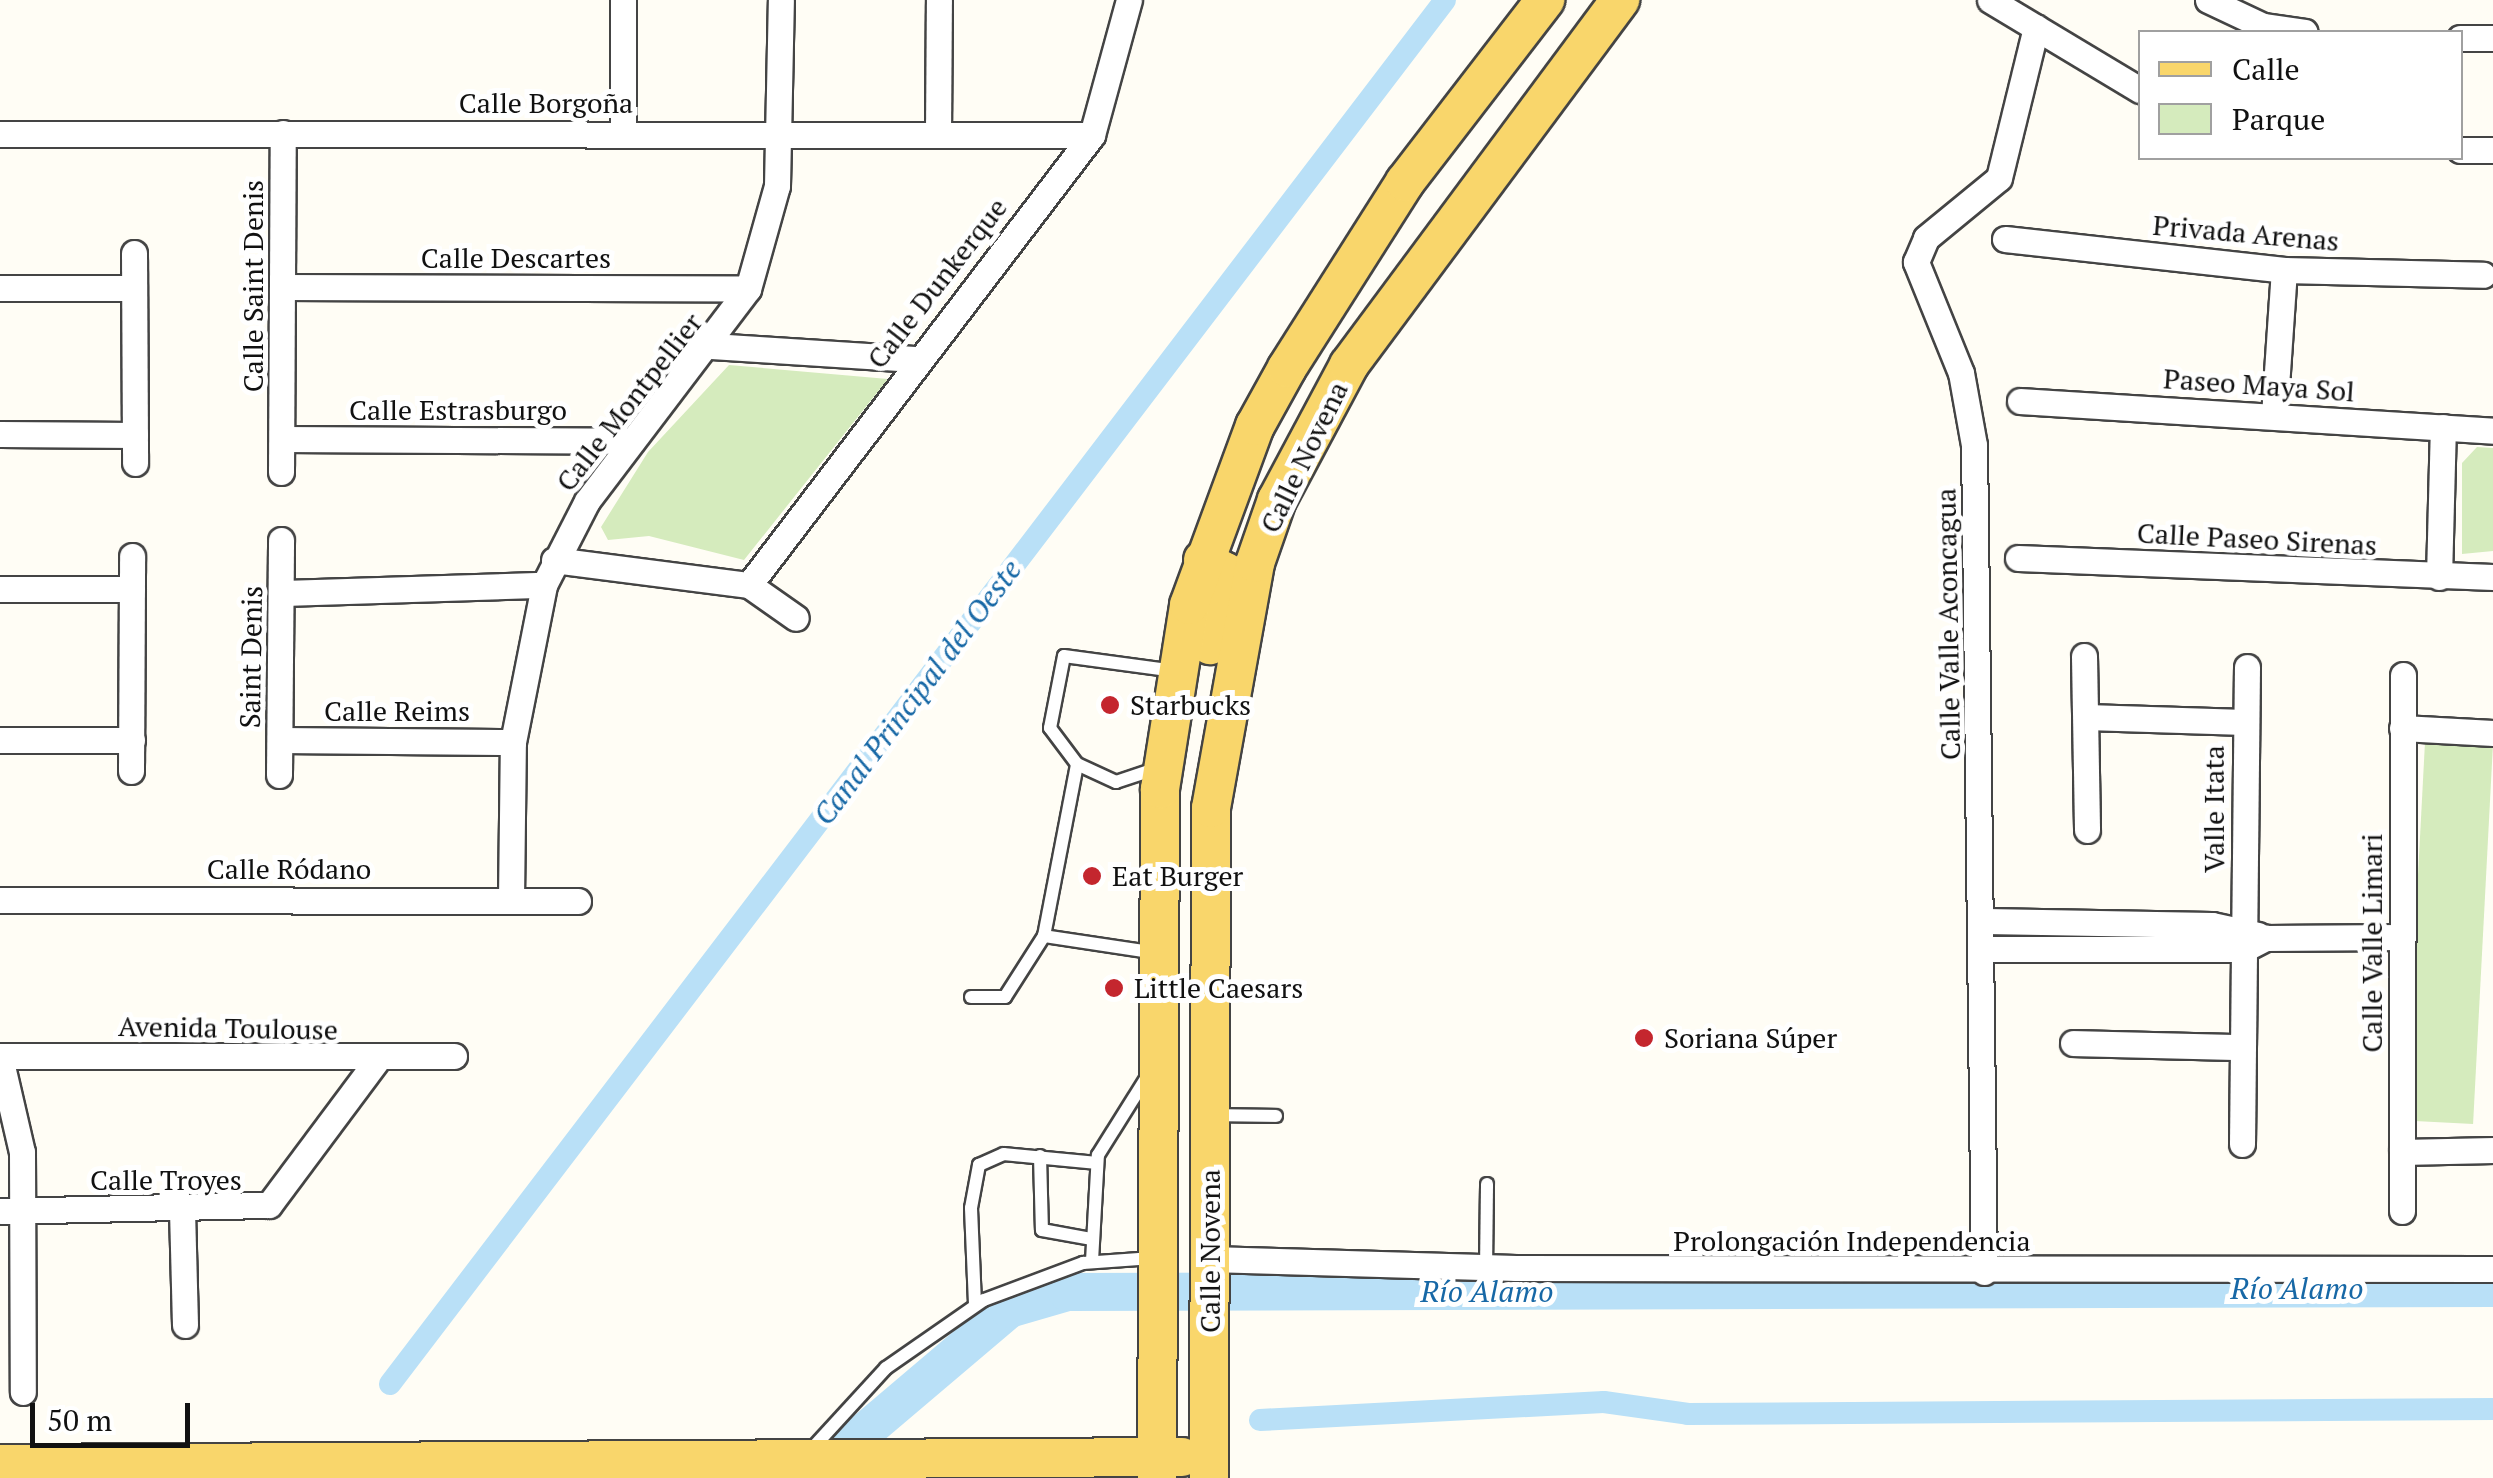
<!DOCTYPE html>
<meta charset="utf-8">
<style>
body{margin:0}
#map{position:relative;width:2493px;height:1478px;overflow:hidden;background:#fffdf5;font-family:"PT Serif",serif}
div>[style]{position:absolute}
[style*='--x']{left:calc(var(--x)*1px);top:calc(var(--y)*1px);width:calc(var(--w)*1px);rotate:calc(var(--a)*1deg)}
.green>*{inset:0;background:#d5ebbd;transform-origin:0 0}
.canal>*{height:22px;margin:-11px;padding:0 11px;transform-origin:11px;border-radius:11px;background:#b9e0f7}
.river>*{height:38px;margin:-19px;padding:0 19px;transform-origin:19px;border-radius:19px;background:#b9e0f7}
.roads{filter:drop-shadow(2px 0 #444) drop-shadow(-2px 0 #444) drop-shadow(0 2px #444) drop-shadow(0 -2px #444)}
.lane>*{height:12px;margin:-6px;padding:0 6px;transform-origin:6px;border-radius:6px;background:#fff}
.street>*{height:25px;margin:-12.5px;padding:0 12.5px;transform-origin:12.5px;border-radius:12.5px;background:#fff}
.primary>*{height:38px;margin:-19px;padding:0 19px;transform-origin:19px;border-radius:19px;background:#f9d66b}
.dots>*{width:28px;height:28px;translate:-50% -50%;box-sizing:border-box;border:5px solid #fff;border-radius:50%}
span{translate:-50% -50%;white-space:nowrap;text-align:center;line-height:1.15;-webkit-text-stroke:10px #fff;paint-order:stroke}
.street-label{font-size:28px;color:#111}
.poi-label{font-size:28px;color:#111}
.left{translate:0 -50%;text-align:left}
.water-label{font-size:30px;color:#1768a6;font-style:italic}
.legend{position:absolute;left:2138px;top:30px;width:325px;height:130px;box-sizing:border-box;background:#fff;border:2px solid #a0a0a0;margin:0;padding:12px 18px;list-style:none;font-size:30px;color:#111}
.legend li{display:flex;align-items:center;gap:20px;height:50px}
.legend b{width:50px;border:2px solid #a0a0a0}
.scale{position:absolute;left:30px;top:1403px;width:160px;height:45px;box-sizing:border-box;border:5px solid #111;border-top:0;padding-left:12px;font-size:30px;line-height:35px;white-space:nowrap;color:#111;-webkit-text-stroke:8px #fff;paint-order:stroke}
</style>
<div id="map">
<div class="green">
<i style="clip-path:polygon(729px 365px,888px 379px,744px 560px,649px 536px,608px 540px,601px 527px,648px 452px)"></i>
<i style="clip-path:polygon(2477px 447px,2493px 448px,2493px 551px,2462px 554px,2462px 463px)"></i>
<i style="left:2425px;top:742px;width:68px;height:379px;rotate:3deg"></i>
</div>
<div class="canal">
<i style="--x:390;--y:1384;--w:1740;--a:-52.68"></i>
<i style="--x:1260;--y:1420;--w:344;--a:-3"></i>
<i style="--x:1604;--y:1402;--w:85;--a:8.1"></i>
<i style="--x:1688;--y:1414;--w:805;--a:-0.36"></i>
</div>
<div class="river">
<i style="--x:811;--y:1460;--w:34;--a:-17"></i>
<i style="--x:843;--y:1450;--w:218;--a:-40.3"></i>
<i style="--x:1009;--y:1309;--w:60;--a:-16.3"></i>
<i style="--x:1067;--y:1292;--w:1426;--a:-0.16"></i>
</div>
<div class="roads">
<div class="lane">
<i style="--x:1158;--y:768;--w:44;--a:161.6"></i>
<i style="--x:1116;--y:782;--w:43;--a:-155.2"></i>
<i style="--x:1077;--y:764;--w:45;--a:-126.9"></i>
<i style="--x:1050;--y:728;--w:73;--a:-79"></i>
<i style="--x:1064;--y:656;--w:112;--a:7.7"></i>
<i style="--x:1044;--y:936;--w:113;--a:8.6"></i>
<i style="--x:971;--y:997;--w:34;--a:0"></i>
<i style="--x:1005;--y:997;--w:72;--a:-57.4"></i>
<i style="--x:1044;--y:936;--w:175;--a:-79.1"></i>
<i style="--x:1213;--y:1115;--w:63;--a:0.9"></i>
<i style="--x:1040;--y:1156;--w:74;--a:88.5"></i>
<i style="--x:1042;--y:1230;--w:51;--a:10.2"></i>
<i style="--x:1092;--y:1261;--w:106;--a:-86.8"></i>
<i style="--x:1098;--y:1155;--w:98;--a:-57.9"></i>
<i style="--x:1486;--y:1268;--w:84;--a:-89.3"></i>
<i style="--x:975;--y:1304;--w:96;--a:-92.4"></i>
<i style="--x:971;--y:1208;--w:44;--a:-79.5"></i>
<i style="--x:979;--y:1165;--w:27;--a:-24"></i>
<i style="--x:1004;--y:1154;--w:93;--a:5.5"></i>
<i style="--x:809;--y:1452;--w:114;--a:-47.5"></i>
<i style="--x:886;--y:1368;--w:119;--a:-34.8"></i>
<i style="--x:984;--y:1300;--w:106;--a:-20.5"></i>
<i style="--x:1083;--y:1263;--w:70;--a:-4.1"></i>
</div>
<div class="street">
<i style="--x:623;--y:0;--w:133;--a:90"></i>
<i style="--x:1990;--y:0;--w:175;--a:31"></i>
<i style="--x:2208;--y:0;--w:61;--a:25.3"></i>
<i style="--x:2263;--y:26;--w:42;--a:8.1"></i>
<i style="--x:2460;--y:38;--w:33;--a:0"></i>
<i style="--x:0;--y:134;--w:1092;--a:0.05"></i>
<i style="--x:938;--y:134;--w:134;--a:-89.6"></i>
<i style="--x:2460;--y:150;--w:33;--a:0"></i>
<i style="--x:2005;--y:239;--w:281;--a:6.3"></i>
<i style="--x:2284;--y:270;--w:199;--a:1.4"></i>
<i style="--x:134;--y:253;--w:210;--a:89.7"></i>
<i style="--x:284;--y:287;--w:464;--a:0.2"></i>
<i style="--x:0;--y:288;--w:133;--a:0"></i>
<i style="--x:712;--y:346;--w:202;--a:3.7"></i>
<i style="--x:2020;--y:401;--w:474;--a:3.6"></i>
<i style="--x:2274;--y:416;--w:146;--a:-86.1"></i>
<i style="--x:0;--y:434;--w:135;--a:0.4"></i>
<i style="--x:283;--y:439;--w:349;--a:0.3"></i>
<i style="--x:281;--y:472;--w:339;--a:-89.7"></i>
<i style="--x:2018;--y:558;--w:475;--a:2.3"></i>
<i style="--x:554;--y:560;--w:197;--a:7.3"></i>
<i style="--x:749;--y:585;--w:57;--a:35.1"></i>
<i style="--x:2439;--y:577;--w:150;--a:-88.5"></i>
<i style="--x:749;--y:585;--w:566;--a:-52.68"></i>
<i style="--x:1092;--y:135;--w:140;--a:-74.7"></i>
<i style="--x:0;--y:589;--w:132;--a:0"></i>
<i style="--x:283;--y:593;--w:261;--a:-1.8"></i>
<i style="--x:2084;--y:656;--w:174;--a:89"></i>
<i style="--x:2086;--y:717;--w:159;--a:1.8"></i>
<i style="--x:2402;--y:728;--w:91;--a:3.1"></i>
<i style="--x:0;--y:740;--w:132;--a:0"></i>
<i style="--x:280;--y:740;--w:233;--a:0.5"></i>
<i style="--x:131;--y:771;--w:215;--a:-89.7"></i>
<i style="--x:279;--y:775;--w:235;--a:-89.5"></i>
<i style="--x:511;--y:899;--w:157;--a:-89.3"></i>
<i style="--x:513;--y:742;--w:160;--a:-78.8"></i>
<i style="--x:544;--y:585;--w:94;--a:-62.9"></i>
<i style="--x:587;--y:501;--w:266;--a:-52.8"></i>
<i style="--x:748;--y:289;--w:107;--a:-74.3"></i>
<i style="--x:777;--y:186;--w:186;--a:-88.8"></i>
<i style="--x:0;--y:900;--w:578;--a:0.1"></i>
<i style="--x:1985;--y:921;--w:227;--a:1"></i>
<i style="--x:2212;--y:925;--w:47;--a:12.3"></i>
<i style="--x:1985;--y:949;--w:259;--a:0"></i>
<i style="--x:2244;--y:949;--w:25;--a:-27"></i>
<i style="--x:2266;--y:938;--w:135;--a:-0.4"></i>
<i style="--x:2073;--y:1043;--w:169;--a:1.4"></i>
<i style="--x:0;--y:1056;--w:454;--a:0"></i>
<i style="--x:0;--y:1057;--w:98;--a:77"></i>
<i style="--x:22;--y:1152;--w:240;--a:89.8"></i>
<i style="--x:2242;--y:1144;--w:477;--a:-89.4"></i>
<i style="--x:2402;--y:1152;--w:91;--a:-1.3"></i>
<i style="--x:182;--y:1210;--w:115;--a:88.5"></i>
<i style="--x:0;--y:1211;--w:269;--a:-1.3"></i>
<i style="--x:269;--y:1205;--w:181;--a:-53.3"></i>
<i style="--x:2402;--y:1211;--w:536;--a:-89.89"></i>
<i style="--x:1210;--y:1259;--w:306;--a:1.7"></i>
<i style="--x:1516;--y:1268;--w:977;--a:0.06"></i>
<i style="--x:1984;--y:1272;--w:827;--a:-90.69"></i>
<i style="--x:1974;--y:445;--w:73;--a:-100.2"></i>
<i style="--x:1961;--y:373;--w:120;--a:-112.1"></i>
<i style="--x:1916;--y:262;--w:26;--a:-67"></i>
<i style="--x:1926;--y:238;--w:94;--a:-39.4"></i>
<i style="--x:1999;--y:178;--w:155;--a:-76.2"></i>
</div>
<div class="primary">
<i style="--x:1203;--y:560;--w:26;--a:28"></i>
<i style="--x:1226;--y:572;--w:75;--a:102.4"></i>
<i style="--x:0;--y:1464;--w:1182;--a:-0.34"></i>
<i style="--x:1157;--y:1478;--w:689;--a:-89.75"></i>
<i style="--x:1160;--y:789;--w:186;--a:-81"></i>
<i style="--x:1189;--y:605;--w:191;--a:-69.8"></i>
<i style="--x:1255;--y:426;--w:66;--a:-61.1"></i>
<i style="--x:1287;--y:368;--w:220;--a:-57.6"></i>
<i style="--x:1405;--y:182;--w:230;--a:-52.4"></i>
<i style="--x:1209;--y:1478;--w:670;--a:-89.83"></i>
<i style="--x:1211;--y:808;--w:249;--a:-79.8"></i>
<i style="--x:1255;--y:563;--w:67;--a:-70.8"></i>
<i style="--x:1277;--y:500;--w:153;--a:-61.9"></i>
<i style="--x:1349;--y:365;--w:455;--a:-53.4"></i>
</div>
</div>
<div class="dots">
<i style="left:1110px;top:705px;background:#c4262e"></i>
<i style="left:1092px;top:876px;background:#c4262e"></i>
<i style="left:1114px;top:988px;background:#c4262e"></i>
<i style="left:1644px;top:1038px;background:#c4262e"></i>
</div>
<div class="street-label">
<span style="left:546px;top:103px">Calle Borgoña</span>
<span style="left:2246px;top:233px;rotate:5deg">Privada Arenas</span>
<span style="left:516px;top:258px">Calle Descartes</span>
<span style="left:937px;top:283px;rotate:-52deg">Calle Dunkerque</span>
<span style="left:253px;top:286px;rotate:-90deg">Calle Saint Denis</span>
<span style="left:2259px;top:385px;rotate:4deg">Paseo Maya Sol</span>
<span style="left:629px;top:402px;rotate:-52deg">Calle Montpellier</span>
<span style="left:458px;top:410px">Calle Estrasburgo</span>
<span style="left:1304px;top:457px;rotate:-64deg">Calle Novena</span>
<span style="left:2257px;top:539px;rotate:3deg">Calle Paseo Sirenas</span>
<span style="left:1948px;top:624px;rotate:-91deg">Calle Valle Aconcagua</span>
<span style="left:251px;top:657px;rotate:-89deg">Saint Denis</span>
<span style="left:397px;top:711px">Calle Reims</span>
<span style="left:2214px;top:809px;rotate:-90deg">Valle Itata</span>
<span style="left:289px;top:869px">Calle Ródano</span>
<span style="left:2372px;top:943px;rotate:-90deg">Calle Valle Limari</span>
<span style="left:228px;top:1028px;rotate:1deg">Avenida Toulouse</span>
<span style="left:166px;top:1180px">Calle Troyes</span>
<span style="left:1852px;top:1241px">Prolongación Independencia</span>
<span style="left:1210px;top:1251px;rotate:-90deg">Calle Novena</span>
</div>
<div class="poi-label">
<span class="left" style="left:1130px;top:705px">Starbucks</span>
<span class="left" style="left:1112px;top:876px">Eat Burger</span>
<span class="left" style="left:1134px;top:988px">Little Caesars</span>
<span class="left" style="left:1664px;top:1038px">Soriana Súper</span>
</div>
<div class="water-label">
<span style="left:917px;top:692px;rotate:-53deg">Canal Principal del Oeste</span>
<span style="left:2297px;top:1288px">Río Alamo</span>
<span style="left:1487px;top:1291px">Río Alamo</span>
</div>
<ul class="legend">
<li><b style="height:12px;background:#f9d66b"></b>Calle</li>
<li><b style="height:28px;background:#d5ebbd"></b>Parque</li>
</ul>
<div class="scale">50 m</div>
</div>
